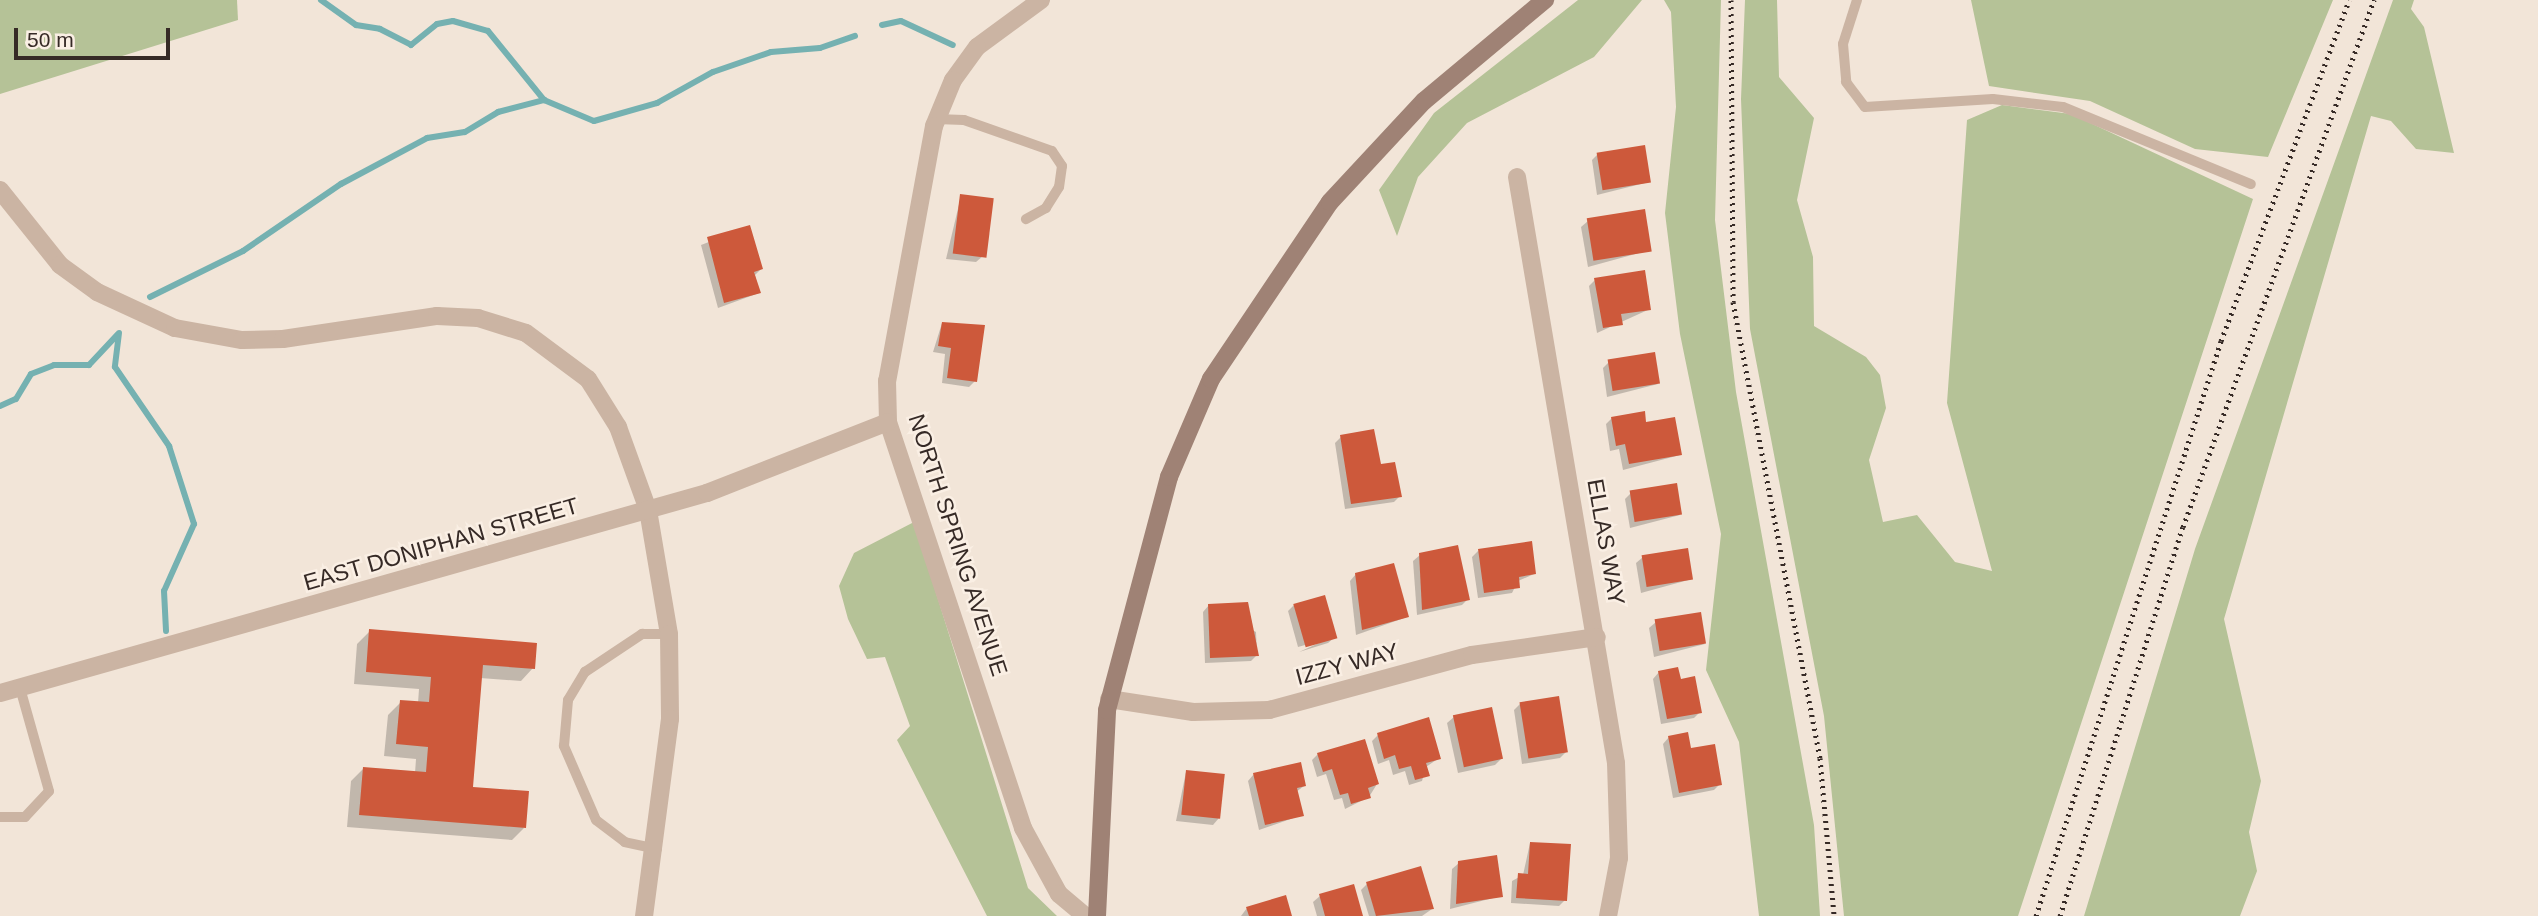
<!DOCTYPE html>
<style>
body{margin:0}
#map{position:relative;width:2538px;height:916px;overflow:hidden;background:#f2e5d8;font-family:Arial,sans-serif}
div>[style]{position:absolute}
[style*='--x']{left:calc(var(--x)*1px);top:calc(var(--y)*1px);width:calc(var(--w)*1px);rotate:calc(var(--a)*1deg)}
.green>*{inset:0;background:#b5c297}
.shadow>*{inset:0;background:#0003}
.stream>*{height:6px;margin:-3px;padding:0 3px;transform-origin:3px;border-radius:3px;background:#75b1b1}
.building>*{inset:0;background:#cd593b;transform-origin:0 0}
.lane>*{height:10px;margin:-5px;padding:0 5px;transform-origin:5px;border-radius:5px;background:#cbb4a3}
.street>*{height:18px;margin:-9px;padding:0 9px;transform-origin:9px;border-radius:9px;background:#cbb4a3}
.secondary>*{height:18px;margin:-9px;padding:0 9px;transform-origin:9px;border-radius:9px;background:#9f8275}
.rail>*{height:5px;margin-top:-2.5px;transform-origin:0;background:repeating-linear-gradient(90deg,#362a26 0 2px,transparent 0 7px)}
span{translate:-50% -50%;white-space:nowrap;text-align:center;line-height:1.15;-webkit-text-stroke:5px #faefe4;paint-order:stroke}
.street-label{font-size:23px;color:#362a26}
.scale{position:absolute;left:14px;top:28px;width:156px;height:32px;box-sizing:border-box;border:4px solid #362a26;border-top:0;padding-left:9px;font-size:21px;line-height:24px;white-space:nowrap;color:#362a26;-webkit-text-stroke:5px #faefe4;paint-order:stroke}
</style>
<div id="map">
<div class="green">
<i style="clip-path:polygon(0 0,237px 0,238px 20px,0 94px)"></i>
<i style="clip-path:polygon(1578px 0,1642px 0,1594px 57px,1467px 123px,1418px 177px,1397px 236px,1379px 190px,1434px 113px)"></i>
<i style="clip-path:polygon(1664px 0,1721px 0,1715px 220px,1736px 392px,1814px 825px,1820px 916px,1759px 916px,1739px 742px,1706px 670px,1721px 534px,1680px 334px,1665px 213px,1676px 107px,1671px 12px)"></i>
<i style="clip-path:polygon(1745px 0,1777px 0,1779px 77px,1814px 118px,1797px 200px,1813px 257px,1814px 326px,1866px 357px,1880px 375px,1886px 408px,1869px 460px,1883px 522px,1917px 515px,1955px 562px,1992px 571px,1947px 403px,1967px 120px,2002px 105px,2071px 114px,2253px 199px,2018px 916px,1844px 916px,1824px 716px,1750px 329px,1741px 99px)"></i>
<i style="clip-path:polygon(1971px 0,2333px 0,2268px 157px,2195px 149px,2090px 101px,1989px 86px)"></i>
<i style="clip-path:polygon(2393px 0,2414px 0,2411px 9px,2424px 27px,2454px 153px,2416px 149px,2391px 121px,2371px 116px,2224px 619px,2261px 781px,2249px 832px,2257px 871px,2240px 916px,2084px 916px,2195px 549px)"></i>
<i style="clip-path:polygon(914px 522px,1028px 888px,1057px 916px,987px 916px,897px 740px,910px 726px,885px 657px,867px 659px,848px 619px,839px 586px,854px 553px)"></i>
</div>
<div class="shadow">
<i style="clip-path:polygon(1598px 154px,1649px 182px,1597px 195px,1592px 160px)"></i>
<i style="clip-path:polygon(961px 196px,983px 256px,976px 262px,946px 259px)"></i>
<i style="clip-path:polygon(1588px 221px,1650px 250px,1588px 267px,1581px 227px)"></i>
<i style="clip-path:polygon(748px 227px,761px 269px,755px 275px,759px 293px,718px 308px,701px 245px)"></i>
<i style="clip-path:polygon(1595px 280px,1650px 309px,1597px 333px,1589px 286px)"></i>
<i style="clip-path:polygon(942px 323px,975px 381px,969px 387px,942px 383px,945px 354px,933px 352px)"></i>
<i style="clip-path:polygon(1609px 362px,1658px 384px,1607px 397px,1603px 368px)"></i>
<i style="clip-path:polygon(1612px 418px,1645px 424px,1680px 455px,1623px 470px,1619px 449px,1610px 451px,1606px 424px)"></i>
<i style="clip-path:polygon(1341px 437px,1379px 466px,1400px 496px,1394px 502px,1345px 509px,1335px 443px)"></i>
<i style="clip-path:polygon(1631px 493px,1680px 515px,1630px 528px,1625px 499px)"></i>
<i style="clip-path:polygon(1478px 551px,1534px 574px,1518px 581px,1512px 593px,1478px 598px,1472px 557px)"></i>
<i style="clip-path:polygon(1420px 555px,1468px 599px,1462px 605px,1417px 615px,1413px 561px)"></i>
<i style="clip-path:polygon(1643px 557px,1692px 579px,1641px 593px,1636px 563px)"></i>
<i style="clip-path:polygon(1356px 574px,1407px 617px,1356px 635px,1350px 581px)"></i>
<i style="clip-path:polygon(1209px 605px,1256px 632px,1257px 655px,1251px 661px,1205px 663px,1203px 612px)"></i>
<i style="clip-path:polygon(1294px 605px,1335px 637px,1328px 643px,1299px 652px,1330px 638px,1298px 647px,1288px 611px)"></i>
<i style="clip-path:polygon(1656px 622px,1705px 644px,1654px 657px,1649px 628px)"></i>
<i style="clip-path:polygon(370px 631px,533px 668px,521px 681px,480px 678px,471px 789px,524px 828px,512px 840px,347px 827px,351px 781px,364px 768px,415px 773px,416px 759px,384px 756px,388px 715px,401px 702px,418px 703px,419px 689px,354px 684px,357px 644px)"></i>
<i style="clip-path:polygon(1659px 672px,1700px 712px,1694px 718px,1661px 724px,1653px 679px)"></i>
<i style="clip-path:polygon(1520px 704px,1566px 752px,1560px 758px,1522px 764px,1514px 710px)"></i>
<i style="clip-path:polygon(1454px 717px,1501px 759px,1495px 765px,1458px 773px,1447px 723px)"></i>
<i style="clip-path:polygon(1378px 735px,1439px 758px,1426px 767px,1422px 781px,1409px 785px,1405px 771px,1393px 775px,1389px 760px,1378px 764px,1372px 741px)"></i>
<i style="clip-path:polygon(1669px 737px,1720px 784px,1714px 790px,1673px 798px,1663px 744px)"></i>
<i style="clip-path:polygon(1318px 754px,1377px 784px,1369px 797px,1345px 809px,1342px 798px,1334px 800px,1326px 774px,1317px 777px,1312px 760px)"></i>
<i style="clip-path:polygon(1186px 772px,1219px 818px,1213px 825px,1176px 821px)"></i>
<i style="clip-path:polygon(1254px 774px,1304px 786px,1296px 792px,1302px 815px,1259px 830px,1248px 781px)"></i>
<i style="clip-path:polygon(1530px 843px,1565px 900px,1559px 906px,1511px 903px,1512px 881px,1523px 875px)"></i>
<i style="clip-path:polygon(1459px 863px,1501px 896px,1450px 909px,1452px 869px)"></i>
<i style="clip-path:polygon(1367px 884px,1432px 909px,1422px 916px,1369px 916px,1361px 890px)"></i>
<i style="clip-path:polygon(1320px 896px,1361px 916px,1317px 916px,1313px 902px)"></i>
<i style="clip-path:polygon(1247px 908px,1291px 916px,1241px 916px)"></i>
</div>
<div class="stream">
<i style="--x:321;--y:0;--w:43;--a:35.5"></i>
<i style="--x:356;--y:25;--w:24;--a:9"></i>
<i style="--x:380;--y:29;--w:35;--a:27"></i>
<i style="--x:411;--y:45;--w:33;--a:-39"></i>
<i style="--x:437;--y:24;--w:16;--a:-11"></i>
<i style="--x:453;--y:21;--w:36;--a:16"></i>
<i style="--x:488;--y:31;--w:89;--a:50.9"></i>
<i style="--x:544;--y:100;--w:54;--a:22.8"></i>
<i style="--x:594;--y:121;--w:66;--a:-15.9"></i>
<i style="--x:657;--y:103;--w:64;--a:-29"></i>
<i style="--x:713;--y:72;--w:61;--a:-19"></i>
<i style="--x:771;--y:52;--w:49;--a:-4.7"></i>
<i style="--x:820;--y:48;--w:37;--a:-19"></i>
<i style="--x:882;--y:25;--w:19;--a:-12"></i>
<i style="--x:901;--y:21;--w:57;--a:24.8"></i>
<i style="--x:150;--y:297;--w:104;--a:-26.3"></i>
<i style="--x:243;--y:251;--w:119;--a:-34.4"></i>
<i style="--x:341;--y:184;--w:98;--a:-28.1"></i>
<i style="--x:427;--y:138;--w:38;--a:-9"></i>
<i style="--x:465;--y:132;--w:39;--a:-31"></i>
<i style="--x:498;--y:112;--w:48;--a:-14.6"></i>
<i style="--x:119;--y:333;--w:34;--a:97"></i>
<i style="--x:115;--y:367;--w:96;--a:55.6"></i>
<i style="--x:169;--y:446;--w:82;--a:72.2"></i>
<i style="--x:194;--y:524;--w:73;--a:114.1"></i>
<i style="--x:164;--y:591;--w:40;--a:87.1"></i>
<i style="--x:0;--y:406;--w:17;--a:-24"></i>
<i style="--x:16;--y:399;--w:29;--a:-59"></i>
<i style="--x:31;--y:374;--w:25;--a:-21"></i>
<i style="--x:54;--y:365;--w:35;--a:0"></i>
<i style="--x:89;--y:365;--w:42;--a:-46.9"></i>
</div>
<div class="building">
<i style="left:1645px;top:145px;width:38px;height:49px;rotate:81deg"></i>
<i style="left:960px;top:194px;width:34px;height:60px;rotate:7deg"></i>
<i style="left:1645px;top:209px;width:43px;height:59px;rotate:81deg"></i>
<i style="clip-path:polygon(750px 225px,763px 269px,754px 272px,761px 293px,724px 303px,707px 237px)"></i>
<i style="clip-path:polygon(1645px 270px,1651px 310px,1621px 314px,1623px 325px,1603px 328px,1594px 278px)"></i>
<i style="clip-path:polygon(942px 322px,985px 325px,977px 382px,947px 378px,951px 348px,938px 346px)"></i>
<i style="left:1655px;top:352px;width:32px;height:48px;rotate:81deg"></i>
<i style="clip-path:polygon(1645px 411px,1646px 422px,1675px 417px,1682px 455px,1629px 464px,1625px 444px,1616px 446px,1611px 417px)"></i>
<i style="clip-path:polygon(1374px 429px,1381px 464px,1395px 462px,1402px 497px,1351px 504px,1340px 435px)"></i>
<i style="left:1677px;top:483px;width:32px;height:48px;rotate:81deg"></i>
<i style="clip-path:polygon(1532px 541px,1536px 574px,1519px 577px,1520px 588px,1484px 593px,1478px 549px)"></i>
<i style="clip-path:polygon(1458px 545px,1470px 600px,1422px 610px,1419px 553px)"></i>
<i style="left:1688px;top:548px;width:32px;height:47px;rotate:81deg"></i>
<i style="clip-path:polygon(1394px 563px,1409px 617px,1362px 630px,1355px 573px)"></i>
<i style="left:1325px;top:595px;width:45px;height:33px;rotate:74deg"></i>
<i style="clip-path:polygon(1248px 602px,1259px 656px,1210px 658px,1208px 604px)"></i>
<i style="left:1701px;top:612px;width:32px;height:47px;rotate:81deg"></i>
<i style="clip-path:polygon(369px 629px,537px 643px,535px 669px,483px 665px,473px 787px,529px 791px,526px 828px,359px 815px,363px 767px,426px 772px,428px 747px,396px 744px,400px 700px,429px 702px,431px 677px,366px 672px)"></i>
<i style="clip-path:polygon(1678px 667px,1681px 679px,1695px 676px,1702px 713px,1667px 719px,1658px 671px)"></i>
<i style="left:1559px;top:696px;width:57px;height:40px;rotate:81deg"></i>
<i style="left:1492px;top:707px;width:53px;height:40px;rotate:78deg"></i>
<i style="clip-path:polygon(1429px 717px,1441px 759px,1426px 763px,1430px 776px,1415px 780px,1411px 766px,1399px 769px,1395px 755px,1384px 759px,1377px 733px)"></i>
<i style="clip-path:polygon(1688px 732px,1691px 748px,1715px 744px,1722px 785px,1679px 793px,1668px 736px)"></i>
<i style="clip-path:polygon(1365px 739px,1379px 784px,1368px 788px,1371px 798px,1351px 804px,1348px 793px,1340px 795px,1332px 769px,1323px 772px,1317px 753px)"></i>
<i style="clip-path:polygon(1301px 762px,1306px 786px,1297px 788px,1304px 816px,1265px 825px,1253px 773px)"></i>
<i style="left:1186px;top:770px;width:39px;height:45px;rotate:6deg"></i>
<i style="clip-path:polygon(1530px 842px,1571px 844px,1567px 901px,1516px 898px,1518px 873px,1528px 874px)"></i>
<i style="clip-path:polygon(1497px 855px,1503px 897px,1456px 904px,1458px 861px)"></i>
<i style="clip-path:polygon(1421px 866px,1434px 909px,1376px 916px,1366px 882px)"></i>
<i style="clip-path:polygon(1354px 884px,1363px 916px,1325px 916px,1319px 894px)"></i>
<i style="clip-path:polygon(1286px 895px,1292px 916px,1249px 916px,1246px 907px)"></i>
</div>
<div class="lane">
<i style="--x:1857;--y:0;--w:46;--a:107.7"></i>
<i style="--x:1843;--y:44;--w:38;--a:85"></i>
<i style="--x:1846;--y:82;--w:31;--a:53"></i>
<i style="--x:1865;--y:107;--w:128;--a:-3.6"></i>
<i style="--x:1993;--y:99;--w:70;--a:6.5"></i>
<i style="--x:2063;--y:107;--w:203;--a:22.3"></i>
<i style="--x:936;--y:119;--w:28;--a:2"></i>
<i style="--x:964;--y:120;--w:93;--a:19.4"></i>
<i style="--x:1052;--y:151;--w:18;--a:56"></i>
<i style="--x:1062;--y:166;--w:21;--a:98"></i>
<i style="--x:1059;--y:187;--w:25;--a:122"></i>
<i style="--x:1046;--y:208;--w:23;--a:151"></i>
<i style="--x:0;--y:817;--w:25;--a:0"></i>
<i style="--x:25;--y:817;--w:35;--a:-47"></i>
<i style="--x:49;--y:791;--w:107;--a:-105.7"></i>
<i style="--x:657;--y:849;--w:33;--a:-168"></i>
<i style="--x:625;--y:842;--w:36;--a:-143"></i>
<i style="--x:596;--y:820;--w:81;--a:-113.4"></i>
<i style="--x:564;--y:746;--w:46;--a:-85"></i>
<i style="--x:568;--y:700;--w:33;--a:-59"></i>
<i style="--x:585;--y:672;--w:69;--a:-33.7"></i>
<i style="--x:642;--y:634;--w:27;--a:0"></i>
</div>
<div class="street">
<i style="--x:1041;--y:0;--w:79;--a:143.7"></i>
<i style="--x:977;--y:47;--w:41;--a:126"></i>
<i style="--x:953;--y:80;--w:50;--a:112.4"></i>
<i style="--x:934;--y:126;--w:259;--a:100.4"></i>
<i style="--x:887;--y:381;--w:41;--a:88.6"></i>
<i style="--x:888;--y:422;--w:428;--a:71.6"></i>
<i style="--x:1023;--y:828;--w:75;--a:61.4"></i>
<i style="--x:1059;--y:894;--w:34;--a:40"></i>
<i style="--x:1517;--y:177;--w:594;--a:80.41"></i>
<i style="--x:1616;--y:763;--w:95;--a:88.2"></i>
<i style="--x:1619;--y:858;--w:59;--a:100.7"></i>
<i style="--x:0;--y:190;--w:96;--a:51.3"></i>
<i style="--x:60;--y:265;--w:46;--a:36.1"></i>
<i style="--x:97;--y:292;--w:86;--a:24.8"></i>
<i style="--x:175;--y:328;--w:68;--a:10.2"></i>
<i style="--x:242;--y:340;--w:41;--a:-1.4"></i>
<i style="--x:283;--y:339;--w:156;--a:-8.5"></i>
<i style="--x:437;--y:316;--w:41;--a:2.8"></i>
<i style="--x:478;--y:318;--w:50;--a:17.4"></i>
<i style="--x:526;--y:333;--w:77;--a:36.6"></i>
<i style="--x:588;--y:379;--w:57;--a:58"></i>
<i style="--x:618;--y:427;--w:88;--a:70.1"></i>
<i style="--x:648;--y:510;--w:126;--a:80.4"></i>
<i style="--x:669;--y:634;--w:85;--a:89.3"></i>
<i style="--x:670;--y:719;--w:199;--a:97.5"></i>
<i style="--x:0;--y:693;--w:735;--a:-15.8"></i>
<i style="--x:707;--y:493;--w:194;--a:-21.4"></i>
<i style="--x:1109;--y:699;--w:85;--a:8.8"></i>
<i style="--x:1193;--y:712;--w:76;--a:-1.5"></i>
<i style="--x:1269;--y:710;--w:210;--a:-15.2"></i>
<i style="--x:1472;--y:655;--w:126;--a:-8.2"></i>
</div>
<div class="secondary">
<i style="--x:1097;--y:916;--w:206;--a:-87.2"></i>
<i style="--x:1107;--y:710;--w:241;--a:-75.1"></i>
<i style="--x:1169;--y:477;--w:107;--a:-66.8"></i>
<i style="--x:1211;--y:379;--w:213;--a:-56.1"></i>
<i style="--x:1330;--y:202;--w:138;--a:-47.1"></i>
<i style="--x:1424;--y:101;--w:158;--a:-39.9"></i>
</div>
<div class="rail">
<i style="--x:1731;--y:0;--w:302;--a:89.6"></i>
<i style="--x:1733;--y:302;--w:464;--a:79.2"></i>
<i style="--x:1820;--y:758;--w:159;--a:84.9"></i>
<i style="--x:2036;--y:916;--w:604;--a:-72.16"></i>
<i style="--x:2221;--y:341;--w:364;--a:-69.4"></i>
<i style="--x:2060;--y:916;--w:408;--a:-72.5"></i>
<i style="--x:2183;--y:527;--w:561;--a:-70.08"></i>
</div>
<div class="street-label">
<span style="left:1606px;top:542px;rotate:80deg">ELLAS WAY</span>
<span style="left:441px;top:544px;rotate:-16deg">EAST DONIPHAN STREET</span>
<span style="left:958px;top:545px;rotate:72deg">NORTH SPRING AVENUE</span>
<span style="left:1347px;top:664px;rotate:-15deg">IZZY WAY</span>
</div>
<div class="scale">50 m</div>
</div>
